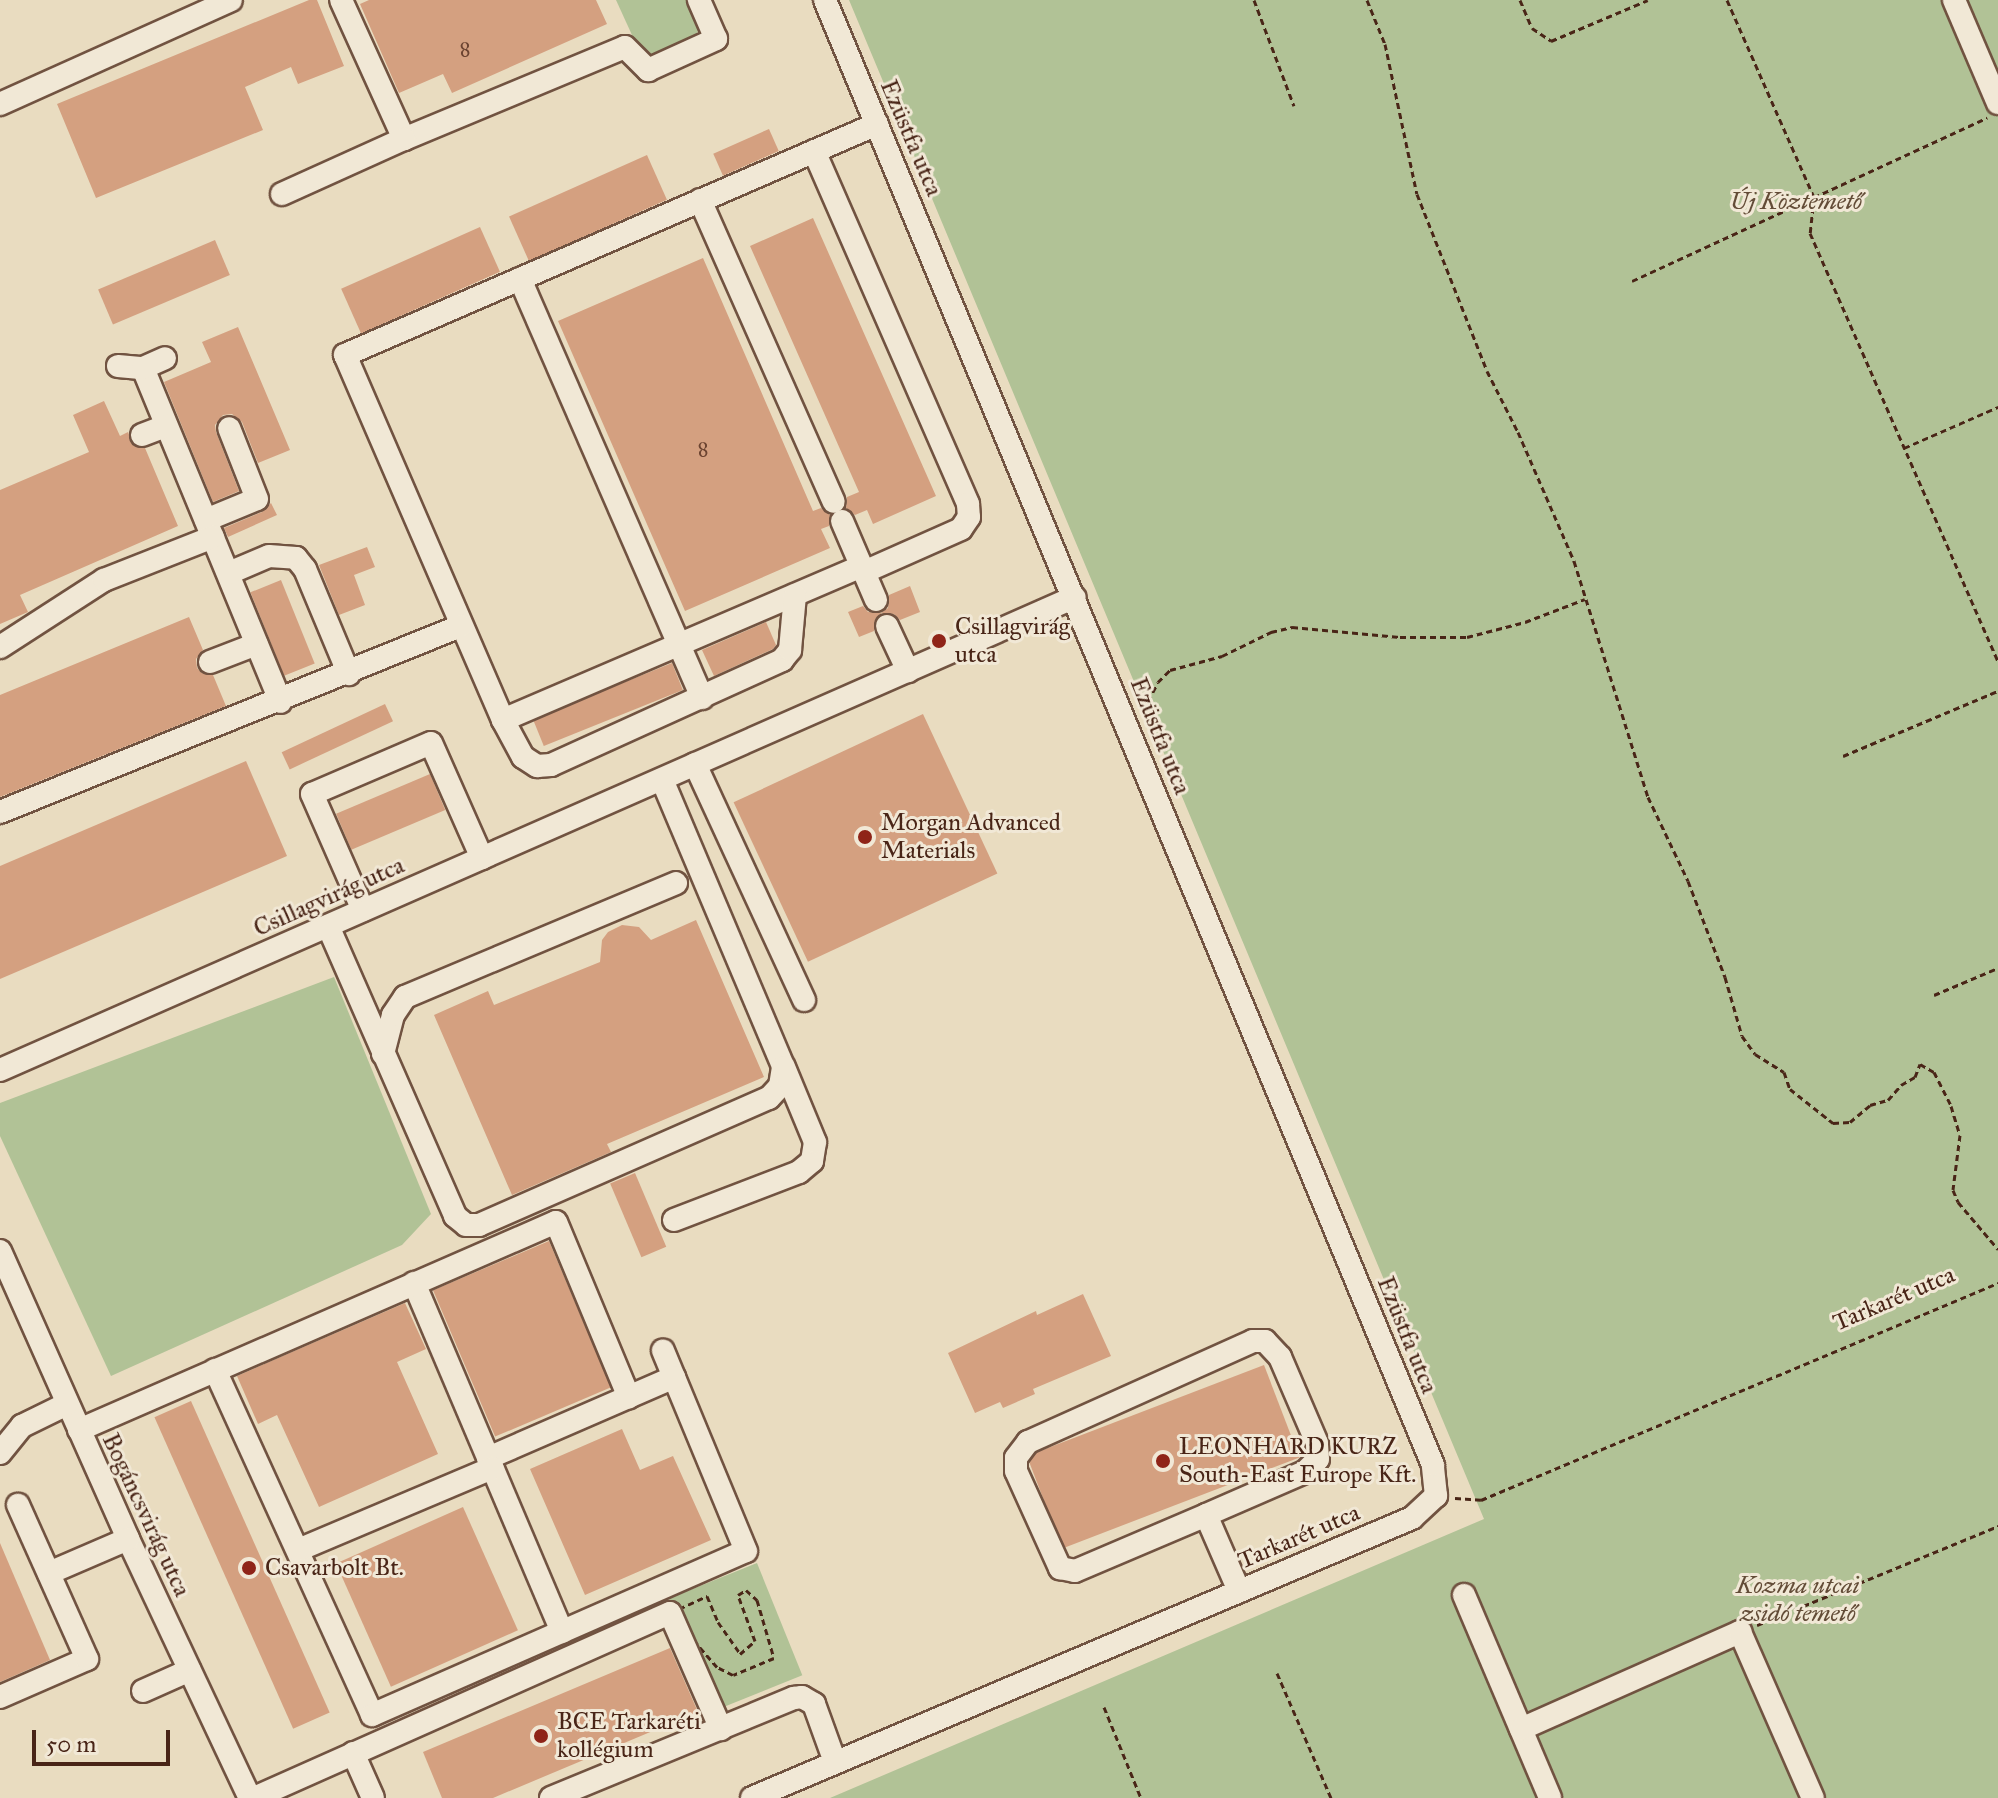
<!DOCTYPE html>
<meta charset="utf-8">
<style>
body{margin:0}
#map{position:relative;width:1998px;height:1798px;overflow:hidden;background:#e9dcc0;font-family:"IM FELL Great Primer",serif}
div>[style]{position:absolute}
[style*='--x']{left:calc(var(--x)*1px);top:calc(var(--y)*1px);width:calc(var(--w)*1px);rotate:calc(var(--a)*1deg)}
.green>*{inset:0;background:#b1c296;transform-origin:0 0}
.building>*{inset:0;background:#d4a080;transform-origin:0 0}
.path>*{height:3px;margin-top:-1.5px;transform-origin:0;background:repeating-linear-gradient(90deg,#492517 0 6px,transparent 0 10px)}
.roads{filter:drop-shadow(2px 0 #715341) drop-shadow(-2px 0 #715341) drop-shadow(0 2px #715341) drop-shadow(0 -2px #715341)}
.minor>*{height:22px;margin:-11px;padding:0 11px;transform-origin:11px;border-radius:11px;background:#f1e8d6}
.dots>*{width:22px;height:22px;translate:-50% -50%;box-sizing:border-box;border:4px solid #f1e8d6;border-radius:50%}
span{translate:-50% -50%;white-space:nowrap;text-align:center;line-height:1.15;-webkit-text-stroke:6px #f1e8d6;paint-order:stroke}
.number-label{font-size:20px;color:#6c4431}
.number-label span{-webkit-text-stroke-width:0}
.street-label{font-size:24px;color:#492517}
.park-label{font-size:24px;color:#634c37;font-style:italic}
.poi-label{font-size:24px;color:#492517}
.left{translate:0 -50%;text-align:left}
.scale{position:absolute;left:32px;top:1730px;width:138px;height:36px;box-sizing:border-box;border:4px solid #492517;border-top:0;padding-left:10px;font-size:24px;line-height:28px;white-space:nowrap;color:#492517;-webkit-text-stroke:6px #f1e8d6;paint-order:stroke}
</style>
<div id="map">
<div class="green">
<i style="clip-path:polygon(616px 0,694px 0,700px 28px,690px 44px,654px 59px,637px 46px)"></i>
<i style="clip-path:polygon(849px 0,1998px 0,1998px 1798px,830px 1798px,1484px 1519px)"></i>
<i style="clip-path:polygon(334px 977px,431px 1214px,402px 1245px,111px 1376px,0 1136px,0 1103px)"></i>
<i style="left:757px;top:1563px;width:121px;height:95px;rotate:68deg"></i>
</div>
<div class="building">
<i style="clip-path:polygon(309px 0,317px 0,344px 66px,298px 84px,291px 67px,245px 87px,263px 130px,96px 198px,57px 104px)"></i>
<i style="clip-path:polygon(369px 0,596px 0,607px 24px,452px 93px,443px 74px,399px 93px,360px 4px)"></i>
<i style="left:769px;top:129px;width:24px;height:61px;rotate:66deg"></i>
<i style="left:647px;top:155px;width:49px;height:151px;rotate:66deg"></i>
<i style="clip-path:polygon(813px 218px,936px 496px,873px 524px,867px 510px,855px 515px,846px 508px,847px 497px,859px 492px,750px 246px)"></i>
<i style="left:480px;top:227px;width:49px;height:152px;rotate:66deg"></i>
<i style="left:215px;top:240px;width:38px;height:127px;rotate:67deg"></i>
<i style="clip-path:polygon(703px 258px,813px 511px,821px 508px,830px 515px,829px 526px,821px 529px,830px 548px,685px 611px,558px 321px)"></i>
<i style="clip-path:polygon(238px 327px,290px 450px,258px 463px,242px 422px,232px 414px,223px 415px,215px 425px,216px 432px,239px 491px,213px 502px,164px 382px,211px 362px,202px 342px)"></i>
<i style="clip-path:polygon(104px 401px,120px 436px,128px 432px,133px 445px,145px 448px,178px 526px,20px 595px,28px 612px,0 624px,0 490px,89px 452px,73px 415px)"></i>
<i style="clip-path:polygon(271px 503px,277px 515px,228px 537px,224px 528px,262px 512px)"></i>
<i style="clip-path:polygon(367px 547px,375px 567px,354px 575px,365px 605px,339px 615px,319px 565px)"></i>
<i style="left:281px;top:580px;width:90px;height:33px;rotate:68deg"></i>
<i style="clip-path:polygon(910px 586px,920px 612px,900px 620px,894px 614px,882px 613px,875px 619px,874px 631px,859px 637px,848px 612px,863px 606px,868px 612px,881px 613px,888px 608px,889px 595px)"></i>
<i style="clip-path:polygon(189px 617px,203px 650px,196px 659px,197px 668px,202px 673px,213px 675px,226px 706px,0 797px,0 695px)"></i>
<i style="clip-path:polygon(766px 622px,776px 645px,773px 649px,714px 676px,702px 650px)"></i>
<i style="left:672px;top:663px;width:29px;height:150px;rotate:68deg"></i>
<i style="left:385px;top:704px;width:19px;height:114px;rotate:65deg"></i>
<i style="left:923px;top:714px;width:176px;height:209px;rotate:65deg"></i>
<i style="clip-path:polygon(246px 761px,287px 856px,0 979px,0 866px)"></i>
<i style="left:430px;top:774px;width:39px;height:102px;rotate:67deg"></i>
<i style="clip-path:polygon(696px 920px,764px 1077px,607px 1144px,611px 1152px,512px 1195px,434px 1015px,488px 991px,494px 1005px,600px 962px,602px 940px,608px 932px,622px 925px,639px 927px,651px 940px)"></i>
<i style="left:635px;top:1173px;width:80px;height:27px;rotate:67deg"></i>
<i style="left:549px;top:1241px;width:159px;height:126px;rotate:67deg"></i>
<i style="clip-path:polygon(1083px 1294px,1111px 1356px,1033px 1389px,1035px 1394px,1003px 1408px,1000px 1402px,975px 1413px,948px 1353px,1036px 1311px,1037px 1315px)"></i>
<i style="clip-path:polygon(405px 1303px,426px 1349px,397px 1362px,438px 1454px,319px 1507px,277px 1415px,258px 1424px,237px 1376px)"></i>
<i style="left:1264px;top:1365px;width:99px;height:254px;rotate:69deg"></i>
<i style="left:191px;top:1401px;width:341px;height:40px;rotate:66deg"></i>
<i style="clip-path:polygon(622px 1429px,640px 1470px,673px 1456px,711px 1540px,585px 1595px,530px 1469px)"></i>
<i style="left:463px;top:1507px;width:135px;height:139px;rotate:66deg"></i>
<i style="clip-path:polygon(0 1543px,50px 1660px,0 1682px)"></i>
<i style="clip-path:polygon(670px 1648px,698px 1712px,493px 1798px,442px 1798px,423px 1752px)"></i>
</div>
<div class="path">
<i style="--x:1254;--y:0;--w:113;--a:69.3"></i>
<i style="--x:1367;--y:0;--w:48;--a:67.8"></i>
<i style="--x:1385;--y:44;--w:153;--a:78"></i>
<i style="--x:1417;--y:194;--w:190;--a:68.4"></i>
<i style="--x:1487;--y:371;--w:68;--a:63.1"></i>
<i style="--x:1518;--y:432;--w:141;--a:66.5"></i>
<i style="--x:1574;--y:561;--w:247;--a:72.6"></i>
<i style="--x:1648;--y:797;--w:93;--a:64.5"></i>
<i style="--x:1688;--y:881;--w:103;--a:68.9"></i>
<i style="--x:1725;--y:977;--w:61;--a:73.9"></i>
<i style="--x:1742;--y:1036;--w:22;--a:54"></i>
<i style="--x:1755;--y:1054;--w:34;--a:32"></i>
<i style="--x:1784;--y:1072;--w:18;--a:71"></i>
<i style="--x:1790;--y:1089;--w:55;--a:38.3"></i>
<i style="--x:1833;--y:1123;--w:17;--a:-3"></i>
<i style="--x:1850;--y:1122;--w:26;--a:-40"></i>
<i style="--x:1870;--y:1105;--w:19;--a:-16"></i>
<i style="--x:1888;--y:1100;--w:20;--a:-49"></i>
<i style="--x:1901;--y:1085;--w:16;--a:-30"></i>
<i style="--x:1915;--y:1077;--w:14;--a:-69"></i>
<i style="--x:1920;--y:1064;--w:16;--a:30"></i>
<i style="--x:1934;--y:1072;--w:38;--a:63"></i>
<i style="--x:1951;--y:1106;--w:30;--a:73"></i>
<i style="--x:1960;--y:1135;--w:55;--a:97.3"></i>
<i style="--x:1953;--y:1190;--w:13;--a:67"></i>
<i style="--x:1958;--y:1202;--w:62;--a:49.6"></i>
<i style="--x:1520;--y:0;--w:30;--a:67"></i>
<i style="--x:1532;--y:28;--w:23;--a:34"></i>
<i style="--x:1551;--y:41;--w:105;--a:-22.9"></i>
<i style="--x:1727;--y:0;--w:215;--a:66.2"></i>
<i style="--x:1814;--y:197;--w:36;--a:96"></i>
<i style="--x:1810;--y:233;--w:467;--a:66.3"></i>
<i style="--x:1632;--y:281;--w:391;--a:-24.7"></i>
<i style="--x:1904;--y:448;--w:103;--a:-23.6"></i>
<i style="--x:1137;--y:701;--w:11;--a:0"></i>
<i style="--x:1148;--y:701;--w:21;--a:-62"></i>
<i style="--x:1158;--y:682;--w:17;--a:-45"></i>
<i style="--x:1170;--y:670;--w:54;--a:-15.1"></i>
<i style="--x:1222;--y:656;--w:55;--a:-26.1"></i>
<i style="--x:1271;--y:632;--w:22;--a:-13"></i>
<i style="--x:1292;--y:627;--w:108;--a:5.3"></i>
<i style="--x:1400;--y:637;--w:67;--a:0"></i>
<i style="--x:1467;--y:637;--w:60;--a:-14.5"></i>
<i style="--x:1525;--y:622;--w:64;--a:-21"></i>
<i style="--x:1843;--y:756;--w:168;--a:-22.8"></i>
<i style="--x:1934;--y:995;--w:69;--a:-22.9"></i>
<i style="--x:1455;--y:1498;--w:26;--a:4"></i>
<i style="--x:1481;--y:1500;--w:561;--a:-22.77"></i>
<i style="--x:746;--y:1590;--w:15;--a:42"></i>
<i style="--x:757;--y:1600;--w:60;--a:73.7"></i>
<i style="--x:774;--y:1658;--w:44;--a:157.5"></i>
<i style="--x:733;--y:1675;--w:18;--a:-153"></i>
<i style="--x:717;--y:1667;--w:72;--a:-131"></i>
<i style="--x:670;--y:1613;--w:41;--a:-24.7"></i>
<i style="--x:707;--y:1596;--w:28;--a:67"></i>
<i style="--x:718;--y:1622;--w:39;--a:55"></i>
<i style="--x:740;--y:1654;--w:20;--a:-41"></i>
<i style="--x:755;--y:1641;--w:49;--a:-110.3"></i>
<i style="--x:738;--y:1595;--w:9;--a:-32"></i>
<i style="--x:1757;--y:1625;--w:261;--a:-22.3"></i>
<i style="--x:1277;--y:1673;--w:136;--a:66.6"></i>
<i style="--x:1104;--y:1707;--w:98;--a:67.9"></i>
</div>
<div class="roads">
<div class="minor">
<i style="--x:341;--y:0;--w:153;--a:65.6"></i>
<i style="--x:404;--y:139;--w:239;--a:-22.6"></i>
<i style="--x:625;--y:47;--w:33;--a:45"></i>
<i style="--x:648;--y:70;--w:75;--a:-24.5"></i>
<i style="--x:716;--y:39;--w:43;--a:-113.6"></i>
<i style="--x:1954;--y:0;--w:112;--a:66.9"></i>
<i style="--x:0;--y:104;--w:253;--a:-24.2"></i>
<i style="--x:814;--y:151;--w:385;--a:66.4"></i>
<i style="--x:968;--y:504;--w:13;--a:86"></i>
<i style="--x:969;--y:517;--w:14;--a:124"></i>
<i style="--x:961;--y:529;--w:106;--a:156.1"></i>
<i style="--x:282;--y:194;--w:134;--a:-24.3"></i>
<i style="--x:700;--y:200;--w:330;--a:66.1"></i>
<i style="--x:520;--y:279;--w:457;--a:66.5"></i>
<i style="--x:118;--y:366;--w:25;--a:5"></i>
<i style="--x:143;--y:368;--w:361;--a:67.6"></i>
<i style="--x:143;--y:368;--w:24;--a:-24"></i>
<i style="--x:142;--y:435;--w:26;--a:-21"></i>
<i style="--x:206;--y:520;--w:55;--a:-22.4"></i>
<i style="--x:257;--y:499;--w:76;--a:-111.5"></i>
<i style="--x:842;--y:521;--w:86;--a:66.7"></i>
<i style="--x:862;--y:566;--w:391;--a:156.8"></i>
<i style="--x:503;--y:720;--w:398;--a:-113.4"></i>
<i style="--x:345;--y:355;--w:580;--a:-23.47"></i>
<i style="--x:229;--y:573;--w:43;--a:-23"></i>
<i style="--x:269;--y:556;--w:27;--a:4"></i>
<i style="--x:296;--y:558;--w:14;--a:51"></i>
<i style="--x:305;--y:569;--w:114;--a:67.3"></i>
<i style="--x:887;--y:626;--w:50;--a:65"></i>
<i style="--x:0;--y:647;--w:124;--a:-32.8"></i>
<i style="--x:104;--y:580;--w:117;--a:-21.5"></i>
<i style="--x:210;--y:662;--w:50;--a:-21"></i>
<i style="--x:503;--y:720;--w:42;--a:61.6"></i>
<i style="--x:523;--y:757;--w:17;--a:33"></i>
<i style="--x:537;--y:766;--w:14;--a:-4"></i>
<i style="--x:551;--y:765;--w:254;--a:-24.4"></i>
<i style="--x:782;--y:660;--w:13;--a:-51"></i>
<i style="--x:790;--y:650;--w:55;--a:-84.8"></i>
<i style="--x:695;--y:764;--w:260;--a:65.2"></i>
<i style="--x:0;--y:812;--w:497;--a:-22"></i>
<i style="--x:363;--y:910;--w:127;--a:-113.7"></i>
<i style="--x:312;--y:794;--w:129;--a:-23.2"></i>
<i style="--x:431;--y:743;--w:126;--a:66.1"></i>
<i style="--x:328;--y:926;--w:317;--a:66.3"></i>
<i style="--x:455;--y:1216;--w:14;--a:39"></i>
<i style="--x:466;--y:1225;--w:13;--a:0"></i>
<i style="--x:479;--y:1225;--w:317;--a:-23.7"></i>
<i style="--x:769;--y:1098;--w:16;--a:-47"></i>
<i style="--x:780;--y:1086;--w:20;--a:-81"></i>
<i style="--x:783;--y:1066;--w:311;--a:-112.9"></i>
<i style="--x:383;--y:1054;--w:40;--a:-75.6"></i>
<i style="--x:393;--y:1015;--w:22;--a:-56"></i>
<i style="--x:405;--y:997;--w:294;--a:-22.8"></i>
<i style="--x:0;--y:1070;--w:1174;--a:-23.75"></i>
<i style="--x:674;--y:1220;--w:134;--a:-21"></i>
<i style="--x:799;--y:1172;--w:17;--a:-40"></i>
<i style="--x:812;--y:1161;--w:19;--a:-81"></i>
<i style="--x:815;--y:1142;--w:81;--a:-112.5"></i>
<i style="--x:0;--y:1251;--w:315;--a:66"></i>
<i style="--x:128;--y:1539;--w:286;--a:64.8"></i>
<i style="--x:414;--y:1283;--w:379;--a:67"></i>
<i style="--x:215;--y:1370;--w:379;--a:65.5"></i>
<i style="--x:372;--y:1715;--w:408;--a:-23.7"></i>
<i style="--x:746;--y:1551;--w:217;--a:-112.5"></i>
<i style="--x:79;--y:1430;--w:520;--a:-23.56"></i>
<i style="--x:556;--y:1222;--w:190;--a:67.4"></i>
<i style="--x:0;--y:1453;--w:35;--a:-51"></i>
<i style="--x:22;--y:1426;--w:50;--a:-26.1"></i>
<i style="--x:488;--y:1458;--w:203;--a:-23.5"></i>
<i style="--x:1206;--y:1515;--w:108;--a:-23.5"></i>
<i style="--x:1305;--y:1472;--w:18;--a:-45"></i>
<i style="--x:1318;--y:1459;--w:16;--a:-94"></i>
<i style="--x:1317;--y:1443;--w:94;--a:-113.3"></i>
<i style="--x:1280;--y:1357;--w:22;--a:-133"></i>
<i style="--x:1265;--y:1341;--w:12;--a:180"></i>
<i style="--x:1253;--y:1341;--w:247;--a:155.8"></i>
<i style="--x:1028;--y:1442;--w:20;--a:127"></i>
<i style="--x:1016;--y:1458;--w:13;--a:90"></i>
<i style="--x:1016;--y:1471;--w:107;--a:65.6"></i>
<i style="--x:1060;--y:1568;--w:15;--a:11"></i>
<i style="--x:1075;--y:1571;--w:142;--a:-23.1"></i>
<i style="--x:1206;--y:1515;--w:83;--a:66.5"></i>
<i style="--x:298;--y:1550;--w:211;--a:-22.9"></i>
<i style="--x:49;--y:1573;--w:86;--a:-23.3"></i>
<i style="--x:1464;--y:1595;--w:220;--a:67"></i>
<i style="--x:143;--y:1691;--w:51;--a:-24.1"></i>
<i style="--x:0;--y:1697;--w:95;--a:-23.6"></i>
<i style="--x:87;--y:1659;--w:169;--a:-114.1"></i>
<i style="--x:1521;--y:1729;--w:240;--a:-23.9"></i>
<i style="--x:1740;--y:1632;--w:181;--a:66.3"></i>
<i style="--x:353;--y:1753;--w:49;--a:66"></i>
<i style="--x:254;--y:1798;--w:455;--a:-24"></i>
<i style="--x:670;--y:1613;--w:127;--a:66.3"></i>
<i style="--x:551;--y:1798;--w:263;--a:-22.4"></i>
<i style="--x:794;--y:1698;--w:8;--a:-7"></i>
<i style="--x:802;--y:1697;--w:14;--a:30"></i>
<i style="--x:814;--y:1704;--w:62;--a:70.1"></i>
<i style="--x:752;--y:1798;--w:717;--a:-22.99"></i>
<i style="--x:1412;--y:1518;--w:33;--a:-43"></i>
<i style="--x:1436;--y:1496;--w:31;--a:-96"></i>
<i style="--x:1433;--y:1465;--w:1586;--a:-112.54"></i>
</div>
</div>
<div class="dots">
<i style="left:939px;top:641px;background:#8f2418"></i>
<i style="left:865px;top:837px;background:#8f2418"></i>
<i style="left:1163px;top:1461px;background:#8f2418"></i>
<i style="left:249px;top:1568px;background:#8f2418"></i>
<i style="left:541px;top:1736px;background:#8f2418"></i>
</div>
<div class="number-label">
<span style="left:465px;top:49px">8</span>
<span style="left:703px;top:449px">8</span>
</div>
<div class="street-label">
<span style="left:911px;top:138px;rotate:67deg">Ezüstfa utca</span>
<span style="left:1160px;top:736px;rotate:68deg">Ezüstfa utca</span>
<span style="left:329px;top:897px;rotate:-24deg">Csillagvirág utca</span>
<span style="left:1894px;top:1299px;rotate:-23deg">Tarkarét utca</span>
<span style="left:1407px;top:1335px;rotate:68deg">Ezüstfa utca</span>
<span style="left:146px;top:1515px;rotate:65deg">Bogáncsvirág utca</span>
<span style="left:1299px;top:1537px;rotate:-23deg">Tarkarét utca</span>
</div>
<div class="park-label">
<span style="left:1796px;top:202px">Új Köztemető</span>
<span style="left:1798px;top:1600px">Kozma utcai<br>zsidó temető</span>
</div>
<div class="poi-label">
<span class="left" style="left:955px;top:641px">Csillagvirág<br>utca</span>
<span class="left" style="left:881px;top:837px">Morgan Advanced<br>Materials</span>
<span class="left" style="left:1179px;top:1461px">LEONHARD KURZ<br>South-East Europe Kft.</span>
<span class="left" style="left:265px;top:1568px">Csavarbolt Bt.</span>
<span class="left" style="left:557px;top:1736px">BCE Tarkaréti<br>kollégium</span>
</div>
<div class="scale">50 m</div>
</div>
